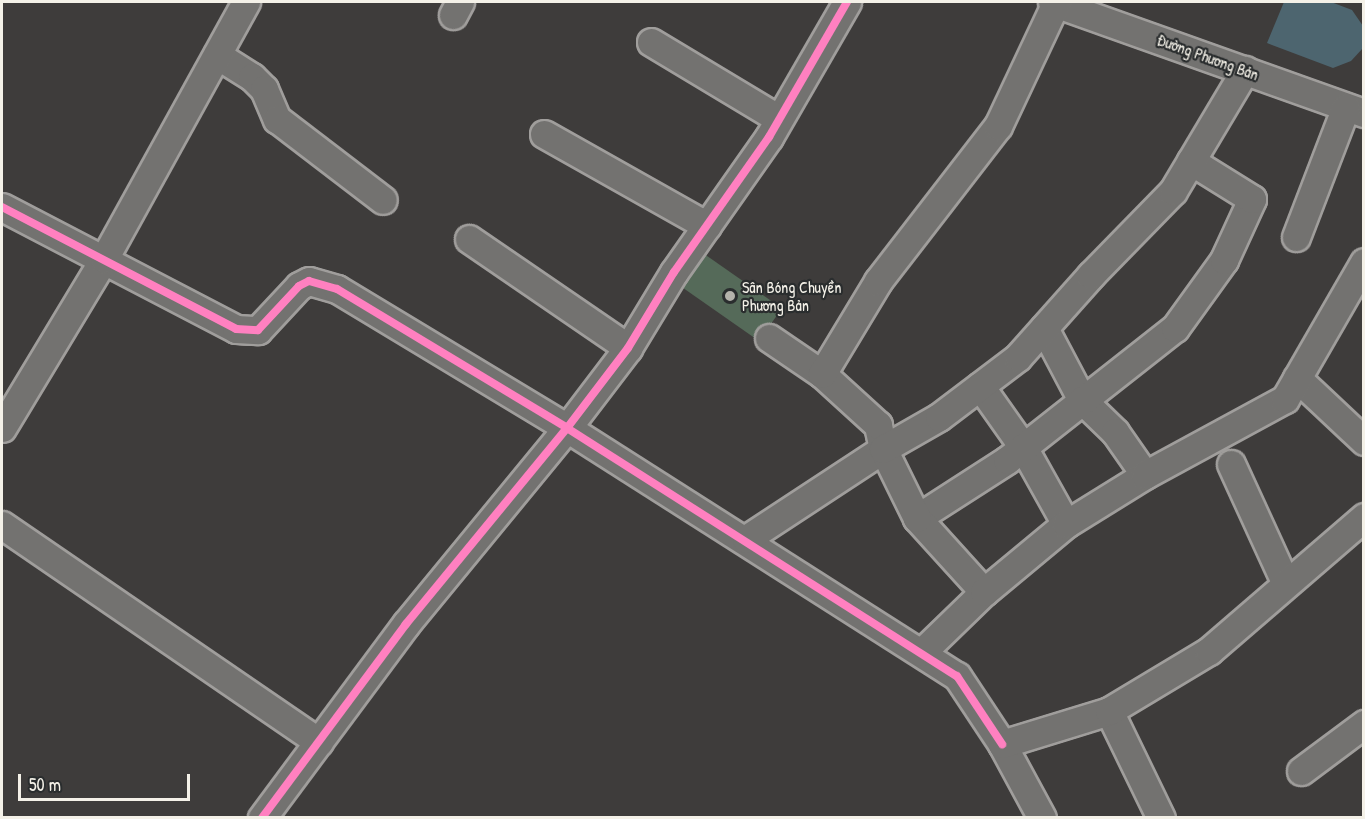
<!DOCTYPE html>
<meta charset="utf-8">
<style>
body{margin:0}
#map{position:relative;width:1365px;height:819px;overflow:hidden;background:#3e3c3b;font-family:"Patrick Hand",sans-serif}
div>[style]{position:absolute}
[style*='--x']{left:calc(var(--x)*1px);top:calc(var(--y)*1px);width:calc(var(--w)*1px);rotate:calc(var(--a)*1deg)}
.green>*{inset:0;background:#556a59;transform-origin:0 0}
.water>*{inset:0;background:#4d656f}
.roads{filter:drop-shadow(2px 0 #a09e9c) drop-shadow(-2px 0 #a09e9c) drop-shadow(0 2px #a09e9c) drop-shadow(0 -2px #a09e9c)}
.minor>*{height:27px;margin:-13.5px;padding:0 13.5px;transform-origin:13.5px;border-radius:13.5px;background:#737270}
.cycleway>*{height:8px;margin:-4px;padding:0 4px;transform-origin:4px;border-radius:4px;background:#ff80c0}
.dots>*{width:16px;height:16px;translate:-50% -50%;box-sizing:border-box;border:3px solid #2a2d2e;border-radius:50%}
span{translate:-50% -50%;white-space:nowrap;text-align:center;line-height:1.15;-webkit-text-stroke:4.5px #2a2d2e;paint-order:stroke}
.street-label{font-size:16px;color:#f4f1e8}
.poi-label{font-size:16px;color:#f4f1e8}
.left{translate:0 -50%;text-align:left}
.frame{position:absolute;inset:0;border:3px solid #f4f1e8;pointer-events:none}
.scale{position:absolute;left:18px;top:774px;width:172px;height:27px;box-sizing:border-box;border:3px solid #f4f1e8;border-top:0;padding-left:8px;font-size:18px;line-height:21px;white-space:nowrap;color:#f4f1e8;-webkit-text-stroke:4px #2a2d2e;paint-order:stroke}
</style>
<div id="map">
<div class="green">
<i style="left:700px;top:251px;width:100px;height:40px;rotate:35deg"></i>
</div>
<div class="water">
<i style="clip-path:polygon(1284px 2px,1331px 2px,1352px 10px,1363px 26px,1363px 48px,1351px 61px,1333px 68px,1267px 43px)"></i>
</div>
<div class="roads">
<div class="minor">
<i style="--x:847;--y:2;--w:156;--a:120"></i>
<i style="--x:769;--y:137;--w:165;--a:125.1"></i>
<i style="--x:674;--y:272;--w:89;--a:121.2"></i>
<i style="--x:628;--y:348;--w:101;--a:127.3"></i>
<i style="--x:567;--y:428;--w:462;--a:32.5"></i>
<i style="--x:957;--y:676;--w:82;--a:56.5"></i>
<i style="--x:1052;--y:2;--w:331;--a:19.6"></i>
<i style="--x:453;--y:15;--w:15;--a:-62"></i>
<i style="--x:651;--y:42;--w:149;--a:31"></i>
<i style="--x:217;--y:55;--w:41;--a:32.2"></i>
<i style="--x:252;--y:77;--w:17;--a:45"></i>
<i style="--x:264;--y:89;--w:33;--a:67"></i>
<i style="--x:277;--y:119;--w:133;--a:37.4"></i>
<i style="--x:544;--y:134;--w:187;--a:29.4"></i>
<i style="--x:2;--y:207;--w:264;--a:27.5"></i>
<i style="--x:236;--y:329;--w:22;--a:3"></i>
<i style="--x:258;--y:330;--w:60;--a:-47"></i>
<i style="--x:299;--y:286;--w:11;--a:-27"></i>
<i style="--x:309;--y:281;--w:29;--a:16"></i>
<i style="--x:337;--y:289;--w:269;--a:31.1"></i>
<i style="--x:567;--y:428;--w:254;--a:129.4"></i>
<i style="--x:406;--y:624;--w:242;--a:126.6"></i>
<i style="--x:1296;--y:237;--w:139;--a:-69"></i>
<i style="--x:469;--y:239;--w:193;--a:34.4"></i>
<i style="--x:1044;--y:328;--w:81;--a:62.2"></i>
<i style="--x:1082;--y:400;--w:46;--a:44.1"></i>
<i style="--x:1115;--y:432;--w:52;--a:55.1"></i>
<i style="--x:769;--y:338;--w:64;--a:34.2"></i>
<i style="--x:1297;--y:378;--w:92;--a:43.2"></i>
<i style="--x:980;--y:386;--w:75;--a:54.8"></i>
<i style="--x:1023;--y:447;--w:88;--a:60.8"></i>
<i style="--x:2;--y:428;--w:197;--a:-58.9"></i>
<i style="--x:104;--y:259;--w:294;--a:-61.1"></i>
<i style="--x:1231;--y:464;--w:130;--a:65.4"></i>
<i style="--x:917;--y:518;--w:107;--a:-32.8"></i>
<i style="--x:1007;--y:460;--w:214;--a:-38.2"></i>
<i style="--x:1175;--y:328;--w:84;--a:-54.2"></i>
<i style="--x:1224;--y:260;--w:67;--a:-65.3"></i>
<i style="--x:1252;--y:199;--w:72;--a:-148.1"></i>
<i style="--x:2;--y:525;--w:384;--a:34.4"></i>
<i style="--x:746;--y:539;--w:164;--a:-33.3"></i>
<i style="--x:883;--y:449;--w:25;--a:-102"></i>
<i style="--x:878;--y:425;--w:76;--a:-137.7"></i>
<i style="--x:822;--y:374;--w:109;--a:-58.9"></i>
<i style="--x:878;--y:281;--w:196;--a:-52.3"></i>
<i style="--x:998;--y:126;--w:136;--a:-64.8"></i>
<i style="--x:984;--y:592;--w:100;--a:-132.2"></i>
<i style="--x:917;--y:518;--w:77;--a:-116.2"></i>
<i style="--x:883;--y:449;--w:64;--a:-29.7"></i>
<i style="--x:939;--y:417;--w:99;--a:-37.2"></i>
<i style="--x:1018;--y:357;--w:110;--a:-48.3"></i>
<i style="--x:1091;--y:275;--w:117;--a:-45.7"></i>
<i style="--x:1173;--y:191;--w:141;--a:-59.2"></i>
<i style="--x:922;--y:652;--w:86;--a:-44.1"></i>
<i style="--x:984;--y:592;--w:107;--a:-39.7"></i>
<i style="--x:1066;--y:524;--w:93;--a:-31.8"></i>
<i style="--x:1145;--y:475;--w:159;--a:-28.5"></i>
<i style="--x:1285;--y:399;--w:158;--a:-60"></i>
<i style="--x:1109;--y:711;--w:119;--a:64.1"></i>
<i style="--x:1301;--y:771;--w:79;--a:-36.7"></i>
<i style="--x:1042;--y:818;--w:84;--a:-118.4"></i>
<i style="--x:1002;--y:744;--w:112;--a:-17.1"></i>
<i style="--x:1109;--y:711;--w:117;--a:-31"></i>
<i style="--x:1209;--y:651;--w:205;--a:-40.8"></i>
</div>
</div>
<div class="cycleway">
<i style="--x:847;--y:2;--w:156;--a:120"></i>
<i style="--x:769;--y:137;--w:165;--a:125.1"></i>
<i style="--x:674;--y:272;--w:89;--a:121.2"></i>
<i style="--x:628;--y:348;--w:101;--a:127.3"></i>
<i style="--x:567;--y:428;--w:462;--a:32.5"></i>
<i style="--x:957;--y:676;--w:82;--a:56.5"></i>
<i style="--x:2;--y:207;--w:264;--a:27.5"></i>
<i style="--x:236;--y:329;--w:22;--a:3"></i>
<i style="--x:258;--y:330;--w:60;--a:-47"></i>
<i style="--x:299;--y:286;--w:11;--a:-27"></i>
<i style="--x:309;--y:281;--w:29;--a:16"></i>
<i style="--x:337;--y:289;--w:269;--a:31.1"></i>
<i style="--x:567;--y:428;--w:254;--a:129.4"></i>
<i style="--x:406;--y:624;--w:242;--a:126.6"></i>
</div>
<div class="dots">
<i style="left:730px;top:296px;background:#b4b2ab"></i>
</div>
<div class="street-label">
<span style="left:1208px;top:57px;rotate:20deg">Đường Phương Bản</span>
</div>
<div class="poi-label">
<span class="left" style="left:742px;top:296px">Sân Bóng Chuyền<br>Phương Bản</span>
</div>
<div class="frame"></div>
<div class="scale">50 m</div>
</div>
